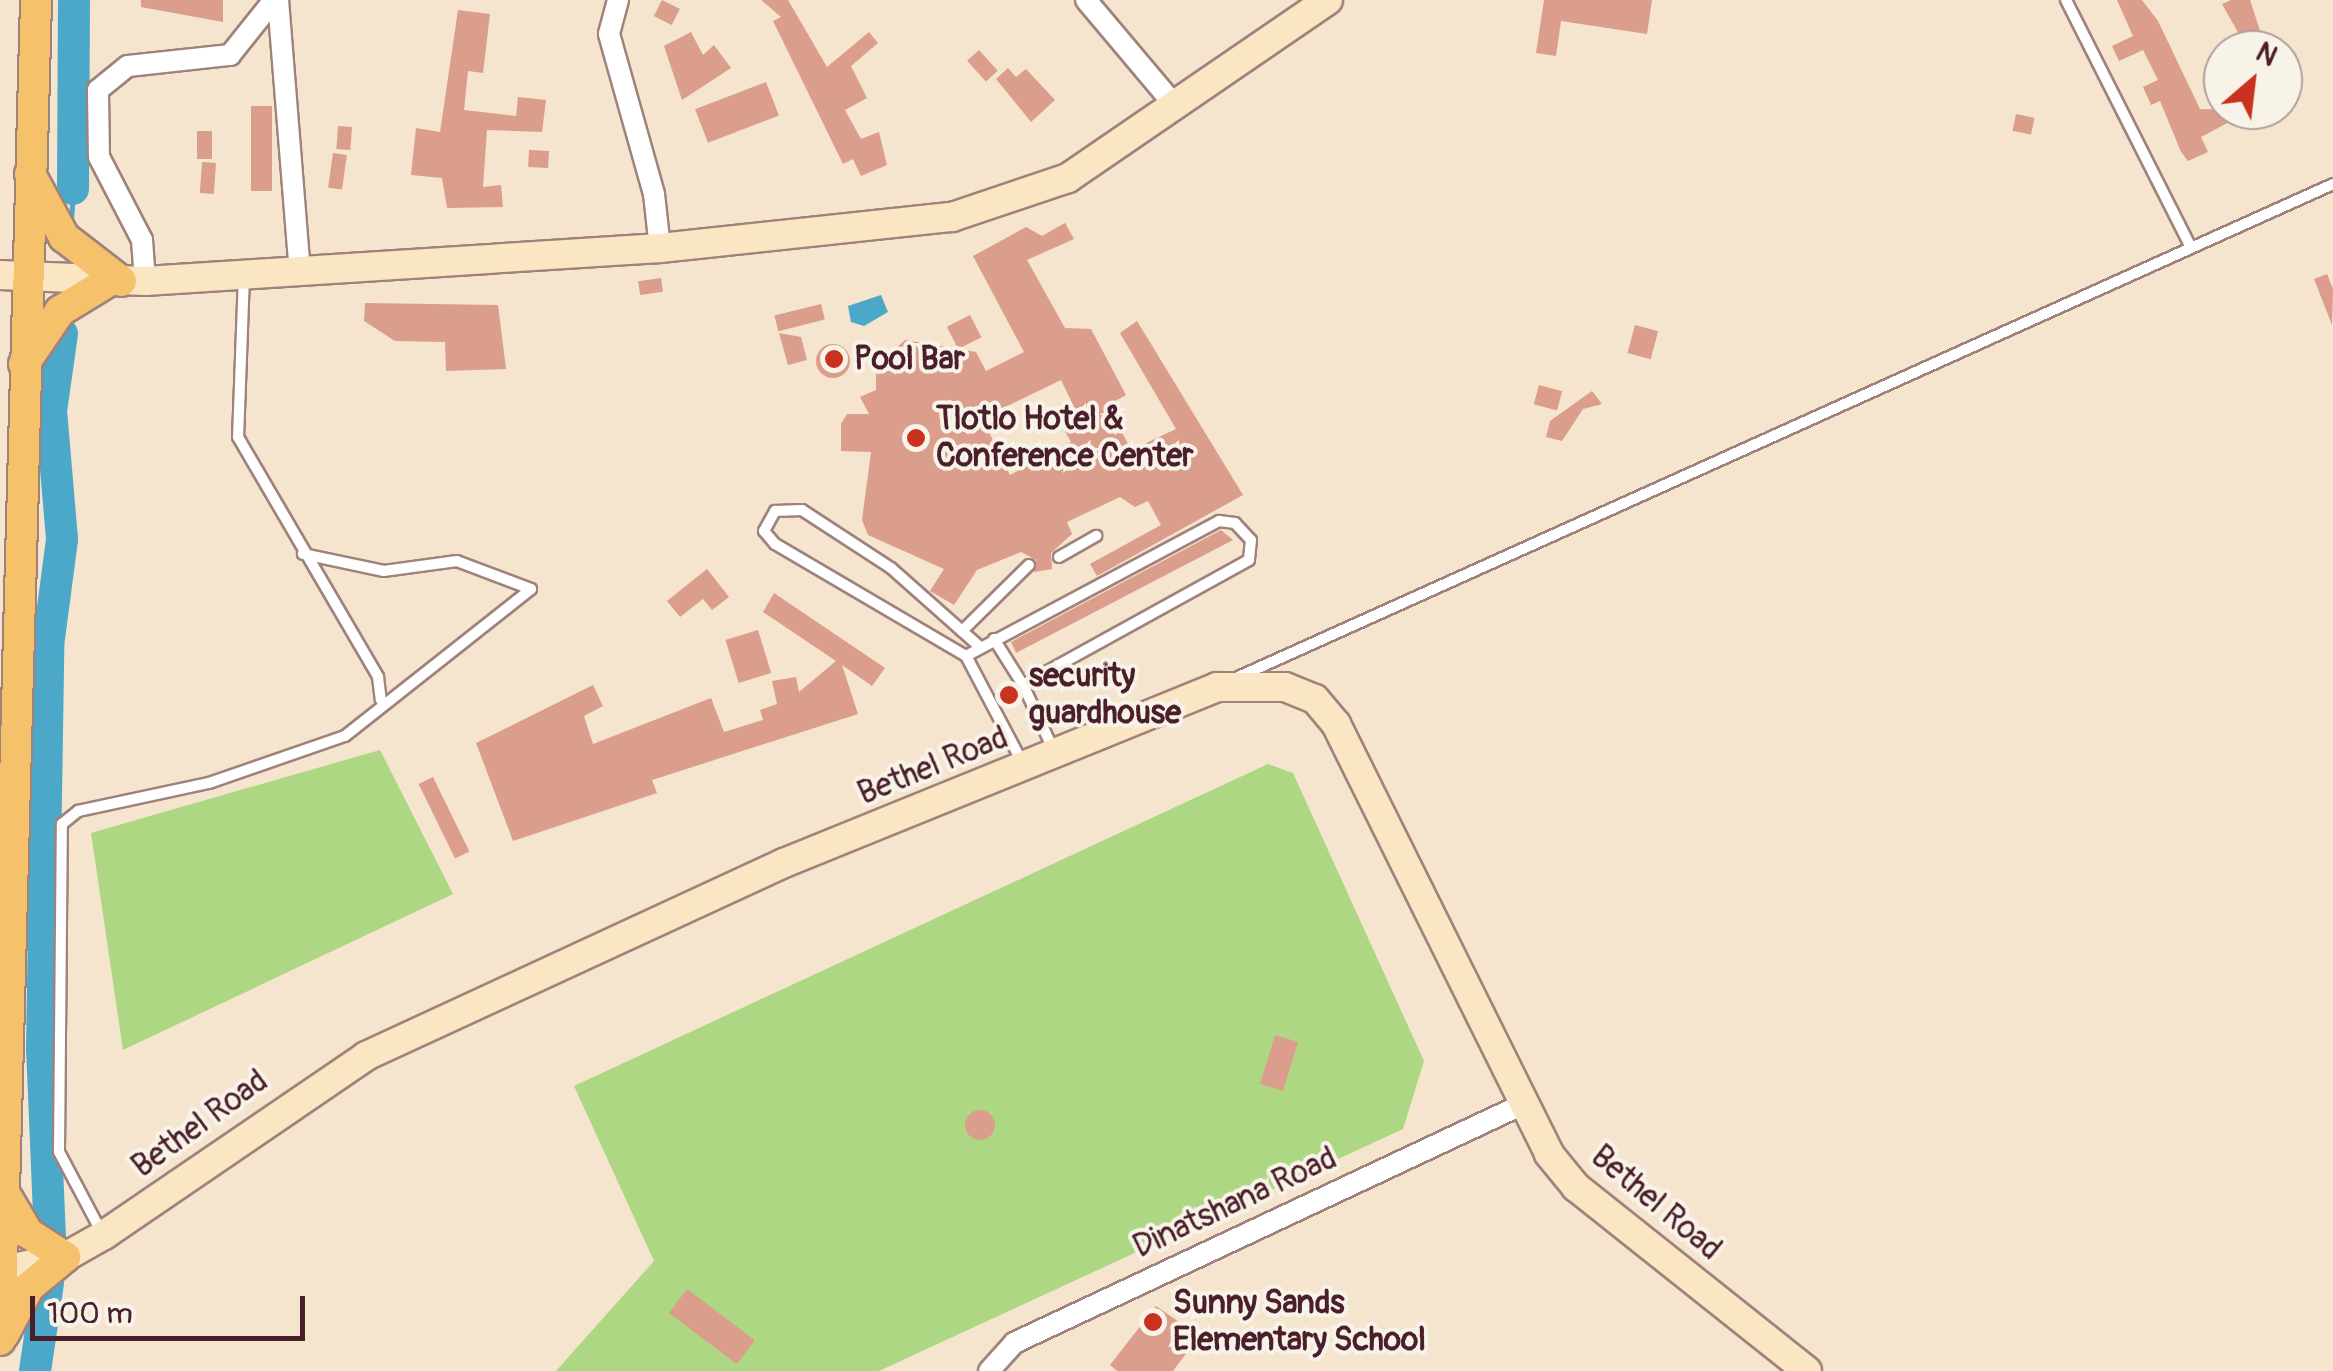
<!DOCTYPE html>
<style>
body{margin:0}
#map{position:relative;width:2333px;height:1371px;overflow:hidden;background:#f5e4ce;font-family:Pangolin,sans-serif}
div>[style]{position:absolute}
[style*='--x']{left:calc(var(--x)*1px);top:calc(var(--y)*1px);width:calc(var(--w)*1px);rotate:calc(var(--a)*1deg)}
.green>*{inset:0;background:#add783}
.water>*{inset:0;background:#4ba8c9}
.stream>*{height:5px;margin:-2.5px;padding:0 2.5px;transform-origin:2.5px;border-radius:2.5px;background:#4ba8c9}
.river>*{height:32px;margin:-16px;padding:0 16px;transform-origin:16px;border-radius:16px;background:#4ba8c9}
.building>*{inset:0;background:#db9d8c;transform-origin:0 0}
.round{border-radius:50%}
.roads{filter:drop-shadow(2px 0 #a0827c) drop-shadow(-2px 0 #a0827c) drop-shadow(0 2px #a0827c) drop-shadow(0 -2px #a0827c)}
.lane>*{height:10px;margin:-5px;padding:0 5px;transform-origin:5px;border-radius:5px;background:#fff}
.street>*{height:20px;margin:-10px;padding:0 10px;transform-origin:10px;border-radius:10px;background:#fff}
.secondary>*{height:28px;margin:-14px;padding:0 14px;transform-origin:14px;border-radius:14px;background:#fbe6c4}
.primary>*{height:30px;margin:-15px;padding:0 15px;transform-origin:15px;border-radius:15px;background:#f5c16b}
.dots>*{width:28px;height:28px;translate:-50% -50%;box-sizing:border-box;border:5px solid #f7f3e8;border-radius:50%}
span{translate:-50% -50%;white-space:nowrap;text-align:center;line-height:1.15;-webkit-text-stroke:8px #f7f3e8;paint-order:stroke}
.poi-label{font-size:32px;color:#4a1f2b;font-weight:700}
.left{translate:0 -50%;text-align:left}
.street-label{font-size:32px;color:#4a1f2b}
.north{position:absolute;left:2203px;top:30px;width:100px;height:100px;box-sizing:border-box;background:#f7f3e8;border:2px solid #b29e9c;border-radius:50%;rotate:28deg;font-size:28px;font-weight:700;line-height:40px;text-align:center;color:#4a1f2b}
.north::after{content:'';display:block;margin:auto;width:35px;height:45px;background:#c8321e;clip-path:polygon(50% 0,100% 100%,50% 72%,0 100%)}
.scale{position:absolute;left:30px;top:1296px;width:275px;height:45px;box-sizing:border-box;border:5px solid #4a1f2b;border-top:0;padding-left:12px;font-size:30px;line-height:35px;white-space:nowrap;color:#4a1f2b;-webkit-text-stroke:8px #f7f3e8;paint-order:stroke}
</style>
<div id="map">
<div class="green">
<i style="clip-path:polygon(380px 750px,453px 894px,123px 1050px,91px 833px)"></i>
<i style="clip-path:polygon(1268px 764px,1293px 773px,1424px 1061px,1403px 1129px,879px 1371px,556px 1371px,654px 1261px,574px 1086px)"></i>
</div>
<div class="water">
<i style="clip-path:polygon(881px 295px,888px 312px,864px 326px,851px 322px,848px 306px)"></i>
</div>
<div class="stream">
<i style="--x:71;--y:221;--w:32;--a:-86"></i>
</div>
<div class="river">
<i style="--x:73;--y:189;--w:189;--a:-89.7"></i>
<i style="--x:50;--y:1238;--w:188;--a:-92.4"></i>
<i style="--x:42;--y:1050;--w:404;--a:-89.1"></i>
<i style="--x:48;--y:646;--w:108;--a:-82.5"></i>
<i style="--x:62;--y:539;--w:128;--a:-94.9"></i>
<i style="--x:51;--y:411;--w:78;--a:-81.9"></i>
<i style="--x:35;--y:1371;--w:89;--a:-81.6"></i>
</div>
<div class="building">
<i style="clip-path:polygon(141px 0,223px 0,223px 22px,141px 7px)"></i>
<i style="left:662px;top:0;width:20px;height:18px;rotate:27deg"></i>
<i style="clip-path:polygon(761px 0,788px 0,827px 67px,869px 32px,878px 43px,851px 66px,867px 98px,845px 110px,861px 139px,879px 132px,887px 165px,861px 176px,853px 159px,843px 164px,773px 21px,781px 17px)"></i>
<i style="clip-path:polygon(1544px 0,1652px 0,1647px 34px,1561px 21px,1556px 56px,1536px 53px)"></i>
<i style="clip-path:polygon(2117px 0,2142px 0,2158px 21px,2200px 109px,2252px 110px,2201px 137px,2208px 152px,2188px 161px,2181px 152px,2160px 101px,2151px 105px,2143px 87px,2158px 80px,2143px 50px,2119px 61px,2112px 46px,2133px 36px)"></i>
<i style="clip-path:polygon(2231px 0,2250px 0,2264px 43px,2248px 50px,2222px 4px)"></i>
<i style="clip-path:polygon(458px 10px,490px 14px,483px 73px,468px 71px,464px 110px,516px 116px,518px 97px,546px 100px,542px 132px,487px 130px,483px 187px,501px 185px,503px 207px,447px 208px,442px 178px,411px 175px,416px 128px,440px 132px)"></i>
<i style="clip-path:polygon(691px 32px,703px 55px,714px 45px,731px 68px,682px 100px,664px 46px)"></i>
<i style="left:979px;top:50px;width:28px;height:16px;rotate:48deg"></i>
<i style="clip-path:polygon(1008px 68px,1016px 77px,1026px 69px,1055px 100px,1031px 122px,996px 79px)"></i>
<i style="left:766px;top:82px;width:36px;height:76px;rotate:69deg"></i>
<i style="left:251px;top:106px;width:21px;height:85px"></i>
<i style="left:2016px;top:114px;width:19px;height:17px;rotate:12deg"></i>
<i style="left:338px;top:126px;width:14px;height:23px;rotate:4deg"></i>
<i style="left:197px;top:131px;width:15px;height:28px"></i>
<i style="left:529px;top:150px;width:20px;height:17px;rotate:3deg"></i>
<i style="left:333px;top:153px;width:14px;height:35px;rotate:8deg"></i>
<i style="left:202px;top:162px;width:14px;height:31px;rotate:4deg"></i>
<i style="clip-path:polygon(evenodd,1065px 223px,1074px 239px,1027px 260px,1065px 328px,1091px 329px,1126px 395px,1108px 405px,1131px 450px,1176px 429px,1120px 333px,1137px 321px,1243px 495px,1097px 576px,1090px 564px,1161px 525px,1148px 501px,1135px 507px,1120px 497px,1067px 522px,1072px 534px,1051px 553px,1052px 569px,1034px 572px,1036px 560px,1021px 552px,977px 570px,954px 605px,930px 591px,944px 569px,868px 535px,862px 520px,871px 452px,841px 451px,841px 424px,847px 414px,869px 414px,860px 397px,876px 390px,876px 366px,905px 340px,976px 352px,986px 371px,1024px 352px,973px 256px,1026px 227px,1042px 236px,1065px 223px,1061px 380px,1079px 417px,1062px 426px,1071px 442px,1010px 475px,982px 418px,1061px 380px)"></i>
<i style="clip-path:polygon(2327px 274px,2333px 289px,2332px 325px,2314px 279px)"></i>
<i style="left:661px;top:278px;width:14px;height:23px;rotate:82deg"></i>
<i style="clip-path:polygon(365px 303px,498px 305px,506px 369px,446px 371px,445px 342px,395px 341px,364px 321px)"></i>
<i style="left:821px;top:304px;width:16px;height:48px;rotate:76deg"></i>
<i style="left:970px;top:315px;width:25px;height:26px;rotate:63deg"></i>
<i style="left:1635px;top:325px;width:24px;height:29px;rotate:15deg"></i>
<i style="clip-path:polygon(779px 333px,801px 337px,807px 360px,788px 365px)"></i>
<i class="round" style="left:816px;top:344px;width:34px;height:34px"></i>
<i style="left:1539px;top:385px;width:24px;height:20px;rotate:15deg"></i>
<i style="clip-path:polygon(1592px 391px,1602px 404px,1583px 409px,1562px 441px,1546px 437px,1550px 421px)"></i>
<i style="clip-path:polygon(1221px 530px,1233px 540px,1016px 653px,1011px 642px)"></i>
<i style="clip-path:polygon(707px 569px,729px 597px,712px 610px,703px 599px,680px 617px,667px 601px)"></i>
<i style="clip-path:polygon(774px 593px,885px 668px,872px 686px,842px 665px,858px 714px,652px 780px,657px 793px,513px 841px,476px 743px,593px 685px,603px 706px,584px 716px,593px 744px,711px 698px,724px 732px,763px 720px,760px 710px,777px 704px,772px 681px,796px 677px,799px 692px,836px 661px,763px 612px)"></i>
<i style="left:758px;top:630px;width:45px;height:34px;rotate:73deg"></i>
<i style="left:433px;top:777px;width:83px;height:16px;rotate:64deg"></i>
<i style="left:1275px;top:1035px;width:24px;height:51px;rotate:17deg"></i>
<i class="round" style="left:965px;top:1110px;width:30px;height:30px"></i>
<i style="left:687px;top:1289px;width:85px;height:30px;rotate:37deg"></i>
<i style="clip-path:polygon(1156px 1306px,1199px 1336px,1173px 1371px,1117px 1371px,1110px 1365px)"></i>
</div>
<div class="roads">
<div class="lane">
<i style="--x:2066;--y:0;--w:273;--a:63.2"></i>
<i style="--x:244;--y:275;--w:162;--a:92.1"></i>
<i style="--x:238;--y:437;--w:278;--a:59.7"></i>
<i style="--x:378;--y:677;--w:23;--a:83"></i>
<i style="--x:1059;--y:557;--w:43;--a:-29.6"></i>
<i style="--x:962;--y:631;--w:94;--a:-44.6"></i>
<i style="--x:994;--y:639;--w:54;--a:57.8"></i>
<i style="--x:966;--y:656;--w:221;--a:-149.6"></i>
<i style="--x:775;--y:544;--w:17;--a:-130"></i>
<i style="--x:764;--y:531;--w:23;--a:-61"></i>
<i style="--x:775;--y:511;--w:27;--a:-2"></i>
<i style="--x:802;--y:510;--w:106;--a:33.1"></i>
<i style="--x:891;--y:568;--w:118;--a:41.6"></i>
<i style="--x:1236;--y:678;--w:1203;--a:-24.24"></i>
<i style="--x:1022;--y:762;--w:120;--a:-117.8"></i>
<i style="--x:966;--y:656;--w:287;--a:-28.1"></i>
<i style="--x:1219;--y:521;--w:16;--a:7"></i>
<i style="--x:1235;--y:523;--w:23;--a:47"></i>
<i style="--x:1251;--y:540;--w:20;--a:96"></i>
<i style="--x:1249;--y:560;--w:258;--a:151.1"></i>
<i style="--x:1023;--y:685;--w:75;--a:64.8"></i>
<i style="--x:103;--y:1235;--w:94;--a:-117.9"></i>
<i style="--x:59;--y:1152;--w:328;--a:-89.5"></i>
<i style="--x:62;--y:824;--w:21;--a:-39"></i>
<i style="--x:78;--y:811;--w:134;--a:-12.1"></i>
<i style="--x:209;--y:783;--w:144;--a:-19.1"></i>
<i style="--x:345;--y:736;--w:237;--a:-38.3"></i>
<i style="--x:531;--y:589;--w:79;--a:-159.3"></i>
<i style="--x:457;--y:561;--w:74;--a:172.2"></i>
<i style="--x:384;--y:571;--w:83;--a:-168.1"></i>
</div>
<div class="street">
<i style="--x:278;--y:0;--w:272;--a:85.4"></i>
<i style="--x:618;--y:0;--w:35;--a:105"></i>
<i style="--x:609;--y:34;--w:166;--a:74.3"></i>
<i style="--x:654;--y:194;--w:54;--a:83.7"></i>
<i style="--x:1086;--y:0;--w:141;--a:49.9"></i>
<i style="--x:145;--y:281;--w:41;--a:-94.2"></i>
<i style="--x:142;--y:240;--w:93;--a:-117.4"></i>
<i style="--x:99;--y:157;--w:67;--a:-90.9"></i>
<i style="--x:98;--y:90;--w:38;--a:-39"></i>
<i style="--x:128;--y:66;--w:103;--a:-6.2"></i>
<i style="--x:230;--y:55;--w:70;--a:-51.3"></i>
<i style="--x:989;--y:1371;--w:38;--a:-48"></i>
<i style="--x:1014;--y:1343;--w:558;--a:-25.14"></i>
</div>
<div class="secondary">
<i style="--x:0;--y:275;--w:145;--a:2.4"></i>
<i style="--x:145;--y:281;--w:516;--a:-3.67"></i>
<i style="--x:660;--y:248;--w:294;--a:-6.1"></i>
<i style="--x:952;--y:217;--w:122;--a:-18.6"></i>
<i style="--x:1068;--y:178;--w:315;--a:-34.4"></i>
<i style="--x:0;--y:1271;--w:66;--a:-12.2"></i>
<i style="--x:65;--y:1257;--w:45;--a:-29.4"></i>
<i style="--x:104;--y:1235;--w:317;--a:-34.3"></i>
<i style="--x:366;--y:1056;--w:460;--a:-24.8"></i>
<i style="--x:784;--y:863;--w:467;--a:-22.1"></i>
<i style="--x:1217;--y:687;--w:68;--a:0"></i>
<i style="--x:1285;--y:687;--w:32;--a:22"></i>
<i style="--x:1315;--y:699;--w:33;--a:50"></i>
<i style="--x:1336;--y:724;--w:480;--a:63.6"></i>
<i style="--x:1549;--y:1154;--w:43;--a:50.7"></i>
<i style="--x:1576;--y:1187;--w:295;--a:38.5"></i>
</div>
<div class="primary">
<i style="--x:30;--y:174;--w:72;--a:61.6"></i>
<i style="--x:64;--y:237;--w:72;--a:37.7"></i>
<i style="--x:24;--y:364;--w:64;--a:-55.8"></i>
<i style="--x:60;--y:311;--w:57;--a:-31.5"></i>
<i style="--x:4;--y:1334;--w:53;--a:-62"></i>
<i style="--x:29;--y:1287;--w:47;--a:-39.8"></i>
<i style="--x:65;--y:1257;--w:44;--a:-147"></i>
<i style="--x:28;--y:1233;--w:43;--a:-120.7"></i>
<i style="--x:0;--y:1340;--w:1340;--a:-88.46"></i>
</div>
</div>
<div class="dots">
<i style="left:834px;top:359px;background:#c8321e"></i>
<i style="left:916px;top:438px;background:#c8321e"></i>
<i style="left:1009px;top:695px;background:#c8321e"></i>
<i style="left:1153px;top:1322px;background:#c8321e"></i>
</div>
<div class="poi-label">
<span class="left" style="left:854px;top:359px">Pool Bar</span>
<span class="left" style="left:936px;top:438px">Tlotlo Hotel &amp;<br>Conference Center</span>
<span class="left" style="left:1029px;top:695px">security<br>guardhouse</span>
<span class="left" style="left:1173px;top:1322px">Sunny Sands<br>Elementary School</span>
</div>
<div class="street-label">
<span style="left:933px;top:766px;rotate:-22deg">Bethel Road</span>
<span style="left:200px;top:1124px;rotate:-36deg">Bethel Road</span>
<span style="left:1235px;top:1203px;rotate:-25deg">Dinatshana Road</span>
<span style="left:1656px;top:1203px;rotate:40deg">Bethel Road</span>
</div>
<div class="north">N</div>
<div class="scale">100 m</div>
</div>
